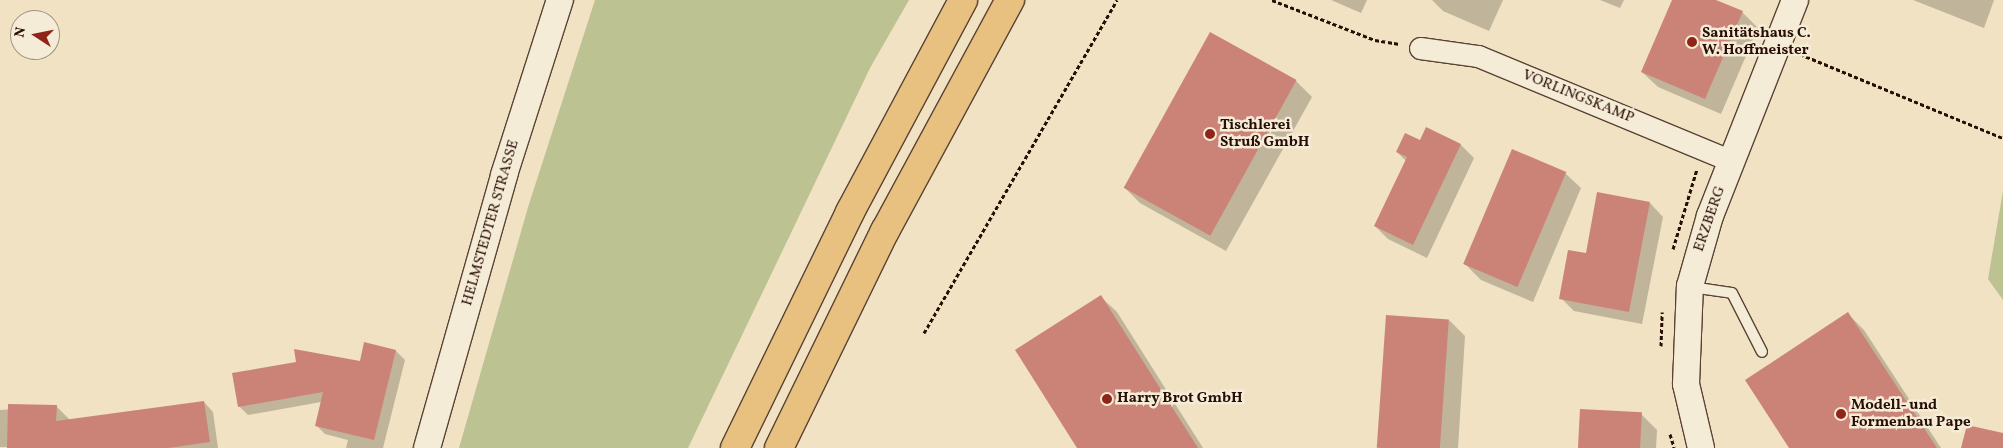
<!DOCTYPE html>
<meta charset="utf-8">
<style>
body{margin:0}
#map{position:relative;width:2003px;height:448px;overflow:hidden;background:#f0e2c2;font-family:Vollkorn,serif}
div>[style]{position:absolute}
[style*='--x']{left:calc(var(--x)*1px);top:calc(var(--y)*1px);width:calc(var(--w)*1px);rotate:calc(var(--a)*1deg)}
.green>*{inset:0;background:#bcc291}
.shadow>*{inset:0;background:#0003}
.building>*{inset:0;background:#cc8377;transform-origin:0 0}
.path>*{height:3px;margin-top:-1.5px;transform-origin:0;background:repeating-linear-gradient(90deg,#280e04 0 4px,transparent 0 6.5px)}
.roads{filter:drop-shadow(1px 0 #5a4334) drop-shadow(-1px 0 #5a4334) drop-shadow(0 1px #5a4334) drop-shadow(0 -1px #5a4334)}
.service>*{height:10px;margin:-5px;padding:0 5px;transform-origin:5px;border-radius:5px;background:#f5ecd7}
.minor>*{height:21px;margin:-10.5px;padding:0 10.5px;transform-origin:10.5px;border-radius:10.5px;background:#f5ecd7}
.tertiary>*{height:26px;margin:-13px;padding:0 13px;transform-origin:13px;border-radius:13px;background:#f5ecd7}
.motorway>*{height:28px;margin:-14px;padding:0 14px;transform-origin:14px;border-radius:14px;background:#e8c181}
.dots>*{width:14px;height:14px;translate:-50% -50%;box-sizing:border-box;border:2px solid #f5ecd7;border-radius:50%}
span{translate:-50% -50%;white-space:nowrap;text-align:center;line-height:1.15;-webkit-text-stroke:5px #f5ecd7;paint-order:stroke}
.poi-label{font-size:15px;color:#280e04;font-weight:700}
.left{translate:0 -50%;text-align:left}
.street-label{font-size:15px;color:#280e04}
.north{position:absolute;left:10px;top:10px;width:50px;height:50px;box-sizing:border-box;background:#f5ecd7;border:1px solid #a39383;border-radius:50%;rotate:281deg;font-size:14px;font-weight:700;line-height:20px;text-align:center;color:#280e04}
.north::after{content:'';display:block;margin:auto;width:18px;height:22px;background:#8f2418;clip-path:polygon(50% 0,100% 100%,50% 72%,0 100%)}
</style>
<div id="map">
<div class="green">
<i style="clip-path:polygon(595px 0,909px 0,870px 68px,688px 448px,459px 448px,529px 204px)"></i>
<i style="clip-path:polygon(2003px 191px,2003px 300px,1988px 279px)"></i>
</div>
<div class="shadow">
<i style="clip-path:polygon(1331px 0,1367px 0,1361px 13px)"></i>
<i style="clip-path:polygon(1432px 0,1503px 0,1489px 31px,1443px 11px)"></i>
<i style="clip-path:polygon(1600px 0,1624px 0,1620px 8px)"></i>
<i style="clip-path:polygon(1673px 0,1713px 0,1742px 12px,1758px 28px,1721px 114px,1658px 87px,1642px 72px)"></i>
<i style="clip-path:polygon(1913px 0,1994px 0,1984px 28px)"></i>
<i style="clip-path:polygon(1296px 81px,1312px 97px,1226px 251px,1140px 203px,1124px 187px)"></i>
<i style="clip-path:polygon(1427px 129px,1461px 145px,1474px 158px,1427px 258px,1388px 239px,1375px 226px,1406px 161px,1397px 152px,1421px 142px)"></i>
<i style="clip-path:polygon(1565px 173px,1581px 188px,1533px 302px,1481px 280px,1465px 264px)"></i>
<i style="clip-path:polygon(1650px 203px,1663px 217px,1642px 324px,1574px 311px,1561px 298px,1587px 255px)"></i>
<i style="clip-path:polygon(1101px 297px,1117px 312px,1203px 448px,1079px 448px)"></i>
<i style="clip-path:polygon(1848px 314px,1864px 330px,1941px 448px,1791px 448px)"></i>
<i style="clip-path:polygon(1449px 320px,1465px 336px,1458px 448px,1379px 448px)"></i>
<i style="clip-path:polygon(365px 344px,396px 351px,405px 360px,383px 448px,346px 448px,348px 440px,325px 434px,316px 425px,321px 402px,248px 415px,239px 406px,361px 363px)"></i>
<i style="clip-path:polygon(204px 402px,213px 412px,218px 448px,88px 448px)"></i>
<i style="clip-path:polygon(56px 406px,69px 419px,69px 448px,0 447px,0 410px)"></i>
<i style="clip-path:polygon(1641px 414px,1657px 430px,1656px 448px,1579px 448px)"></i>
</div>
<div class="building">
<i style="clip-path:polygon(1672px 0,1716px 0,1743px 11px,1705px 99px,1641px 72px)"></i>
<i style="left:1210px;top:32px;width:99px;height:178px;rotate:29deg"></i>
<i style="clip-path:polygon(1426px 127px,1461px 144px,1413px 245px,1374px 226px,1407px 157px,1396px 152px,1405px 133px,1420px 140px)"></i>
<i style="left:1512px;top:149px;width:59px;height:125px;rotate:23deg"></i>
<i style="clip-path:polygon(1597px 192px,1650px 202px,1629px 312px,1559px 299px,1568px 250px,1586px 253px)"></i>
<i style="clip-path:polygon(1101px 295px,1198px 448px,1077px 448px,1015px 350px)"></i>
<i style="clip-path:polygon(1848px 312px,1937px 448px,1789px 448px,1745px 380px)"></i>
<i style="left:1386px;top:315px;width:63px;height:133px;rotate:4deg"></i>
<i style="clip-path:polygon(364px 342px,396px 350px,374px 440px,315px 426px,323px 392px,238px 407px,232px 373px,296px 362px,294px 349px,360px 361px)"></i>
<i style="clip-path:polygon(204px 401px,210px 442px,168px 448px,7px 448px,8px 404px,57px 405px,56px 421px)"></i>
<i style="left:1580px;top:409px;width:62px;height:39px;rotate:3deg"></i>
<i style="clip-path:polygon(1967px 425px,2003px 433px,2003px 448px,1961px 448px)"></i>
</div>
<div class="path">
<i style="--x:1272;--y:0;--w:110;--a:21.2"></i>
<i style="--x:1375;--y:40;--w:25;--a:9"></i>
<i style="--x:1800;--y:54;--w:220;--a:22.5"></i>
<i style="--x:1673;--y:249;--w:84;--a:-73.3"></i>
<i style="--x:924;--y:333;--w:385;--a:-59.9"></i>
<i style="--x:1661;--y:346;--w:34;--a:-88"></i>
<i style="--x:1670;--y:434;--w:14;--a:73"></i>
</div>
<div class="roads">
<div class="service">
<i style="--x:1691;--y:287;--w:41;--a:8.3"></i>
<i style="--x:1732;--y:293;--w:66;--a:63"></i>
</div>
<div class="minor">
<i style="--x:1420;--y:48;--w:59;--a:7.9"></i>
<i style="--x:1478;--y:56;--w:275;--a:22.5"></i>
</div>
<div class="tertiary">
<i style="--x:427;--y:448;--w:284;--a:-74.2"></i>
<i style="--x:504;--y:175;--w:184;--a:-72.3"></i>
<i style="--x:1701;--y:448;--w:66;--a:-103.2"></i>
<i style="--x:1686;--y:384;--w:98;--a:-87.7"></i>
<i style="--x:1690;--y:286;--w:73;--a:-74.1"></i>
<i style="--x:1710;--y:216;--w:232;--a:-68.5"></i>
</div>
<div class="motorway">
<i style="--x:735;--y:448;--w:263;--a:-64"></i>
<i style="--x:850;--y:212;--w:240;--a:-61.9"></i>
<i style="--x:779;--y:448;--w:242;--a:-64"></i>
<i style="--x:885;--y:231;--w:263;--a:-61.6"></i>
</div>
</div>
<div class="dots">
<i style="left:1692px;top:42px;background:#8f2418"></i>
<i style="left:1210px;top:134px;background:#8f2418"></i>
<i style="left:1107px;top:399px;background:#8f2418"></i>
<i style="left:1841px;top:414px;background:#8f2418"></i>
</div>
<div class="poi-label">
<span class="left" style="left:1702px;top:42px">Sanitätshaus C.<br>W. Hoffmeister</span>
<span class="left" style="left:1220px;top:134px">Tischlerei<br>Struß GmbH</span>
<span class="left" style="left:1117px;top:399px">Harry Brot GmbH</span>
<span class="left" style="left:1851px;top:414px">Modell- und<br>Formenbau Pape</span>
</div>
<div class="street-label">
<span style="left:1578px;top:97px;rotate:22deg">VORLINGSKAMP</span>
<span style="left:1710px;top:219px;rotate:-71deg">ERZBERG</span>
<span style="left:491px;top:223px;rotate:-74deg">HELMSTEDTER STRASSE</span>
</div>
<div class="north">N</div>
</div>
